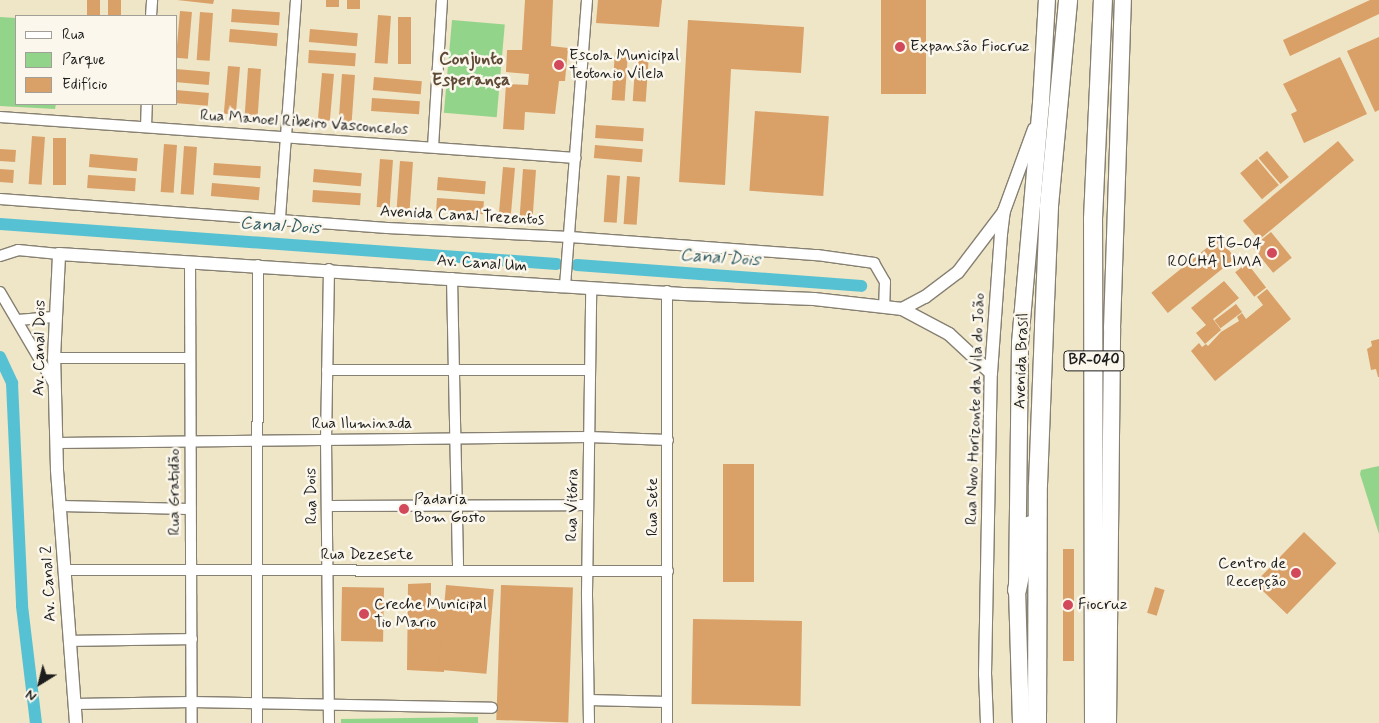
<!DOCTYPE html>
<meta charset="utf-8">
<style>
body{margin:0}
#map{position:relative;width:1379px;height:723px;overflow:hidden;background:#efe5c7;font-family:Mynerve,sans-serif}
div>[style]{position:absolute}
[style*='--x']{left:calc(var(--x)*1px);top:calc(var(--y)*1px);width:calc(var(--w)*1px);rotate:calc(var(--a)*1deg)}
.green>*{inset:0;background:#93d48b;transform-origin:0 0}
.canal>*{height:12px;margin:-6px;padding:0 6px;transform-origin:6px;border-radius:6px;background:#56c1d2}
.building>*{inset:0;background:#d9a067;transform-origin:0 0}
.roads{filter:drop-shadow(1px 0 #868072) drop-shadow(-1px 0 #868072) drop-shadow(0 1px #868072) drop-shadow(0 -1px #868072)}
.minor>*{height:10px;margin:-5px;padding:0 5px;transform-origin:5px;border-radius:5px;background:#fff}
.tertiary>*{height:12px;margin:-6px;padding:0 6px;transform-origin:6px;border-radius:6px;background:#fff}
.trunk>*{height:16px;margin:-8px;padding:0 8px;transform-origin:8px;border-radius:8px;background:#fff}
.motorway>*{height:18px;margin:-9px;padding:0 9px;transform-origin:9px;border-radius:9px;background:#fff}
.dots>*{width:14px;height:14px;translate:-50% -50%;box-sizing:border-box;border:2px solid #fbf7ec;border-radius:50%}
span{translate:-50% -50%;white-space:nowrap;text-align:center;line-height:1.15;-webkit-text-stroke:5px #fbf7ec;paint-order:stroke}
.shield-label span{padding:1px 4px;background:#fbf7ec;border:1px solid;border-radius:4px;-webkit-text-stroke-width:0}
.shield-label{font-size:15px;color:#1c1c1c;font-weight:700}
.poi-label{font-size:16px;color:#1c1c1c}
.left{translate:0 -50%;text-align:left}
.right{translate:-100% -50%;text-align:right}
.street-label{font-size:16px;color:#1c1c1c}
.neighbourhood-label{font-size:18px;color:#5e4a36;font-weight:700}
.water-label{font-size:18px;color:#335e65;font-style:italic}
.legend{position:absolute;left:15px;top:15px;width:162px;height:90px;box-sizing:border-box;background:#fbf7ec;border:1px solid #a29f99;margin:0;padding:6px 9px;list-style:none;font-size:15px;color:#1c1c1c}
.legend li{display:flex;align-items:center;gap:10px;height:25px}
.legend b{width:25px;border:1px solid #a29f99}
.north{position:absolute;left:15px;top:658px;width:50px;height:50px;-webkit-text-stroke:4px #fbf7ec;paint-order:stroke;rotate:216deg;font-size:14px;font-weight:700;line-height:20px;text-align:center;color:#1c1c1c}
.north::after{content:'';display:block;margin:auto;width:18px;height:22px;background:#1c1c1c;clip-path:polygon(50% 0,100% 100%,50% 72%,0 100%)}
</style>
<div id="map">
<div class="green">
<i style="clip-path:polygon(0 17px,16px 18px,16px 104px,56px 104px,55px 109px,0 106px)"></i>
<i style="left:452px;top:20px;width:53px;height:93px;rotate:5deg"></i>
<i style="clip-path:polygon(1379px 466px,1379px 534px,1360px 474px,1361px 470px)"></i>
<i style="clip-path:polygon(478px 717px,478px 723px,341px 723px,341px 719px)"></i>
</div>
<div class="canal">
<i style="--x:0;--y:224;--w:558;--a:4.11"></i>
<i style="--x:577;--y:265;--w:285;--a:4.2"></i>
<i style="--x:0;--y:357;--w:29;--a:65"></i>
<i style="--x:12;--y:383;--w:223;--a:87.4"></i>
<i style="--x:22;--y:606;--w:118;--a:83.2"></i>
</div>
<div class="building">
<i style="left:87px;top:0;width:13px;height:16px"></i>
<i style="left:108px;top:0;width:13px;height:16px"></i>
<i style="clip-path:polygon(177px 0,214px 0,213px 4px)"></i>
<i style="left:326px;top:0;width:13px;height:7px"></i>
<i style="left:347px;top:0;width:13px;height:9px"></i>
<i style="clip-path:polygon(525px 0,553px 0,551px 46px,568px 48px,565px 81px,559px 81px,555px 114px,525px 112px,524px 130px,503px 129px,506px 84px,528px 85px,529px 74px,506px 72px,507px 50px,522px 50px)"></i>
<i style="clip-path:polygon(598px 0,662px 0,659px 27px,596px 23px)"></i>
<i style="left:881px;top:0;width:45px;height:94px"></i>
<i style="clip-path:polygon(1370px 0,1379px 0,1379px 14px,1290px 56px,1283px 40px)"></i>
<i style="left:232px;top:9px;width:48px;height:13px;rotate:4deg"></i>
<i style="left:180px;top:11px;width:12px;height:47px;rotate:5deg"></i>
<i style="left:200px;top:12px;width:13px;height:48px;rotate:4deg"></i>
<i style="left:378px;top:15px;width:13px;height:48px;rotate:4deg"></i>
<i style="left:398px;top:17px;width:13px;height:47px"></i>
<i style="clip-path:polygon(688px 20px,804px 27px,801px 73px,731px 69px,725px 185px,679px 182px)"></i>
<i style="left:230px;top:29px;width:48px;height:13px;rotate:5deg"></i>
<i style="left:310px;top:29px;width:48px;height:13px;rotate:5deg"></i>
<i style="clip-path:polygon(1379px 37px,1379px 110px,1375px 112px,1347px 51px)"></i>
<i style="left:309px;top:50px;width:47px;height:13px;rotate:4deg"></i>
<i style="left:615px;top:52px;width:13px;height:48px;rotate:4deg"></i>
<i style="left:636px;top:54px;width:13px;height:47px;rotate:4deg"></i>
<i style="clip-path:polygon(1340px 57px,1367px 114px,1304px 143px,1291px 114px,1297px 111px,1283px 84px)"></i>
<i style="left:228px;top:66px;width:12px;height:48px;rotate:5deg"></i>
<i style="left:248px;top:68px;width:13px;height:48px;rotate:4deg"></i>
<i style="left:176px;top:69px;width:34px;height:13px;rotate:5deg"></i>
<i style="left:322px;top:73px;width:12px;height:47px;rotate:5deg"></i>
<i style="left:342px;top:74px;width:13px;height:48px;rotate:4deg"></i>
<i style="left:374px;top:77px;width:48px;height:13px;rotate:5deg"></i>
<i style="left:176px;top:90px;width:33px;height:13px;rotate:5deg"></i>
<i style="left:372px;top:98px;width:48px;height:13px;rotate:4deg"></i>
<i style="left:755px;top:111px;width:74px;height:80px;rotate:4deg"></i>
<i style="left:596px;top:125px;width:48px;height:13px;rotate:4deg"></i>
<i style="left:32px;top:136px;width:13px;height:48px;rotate:4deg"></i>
<i style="left:53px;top:138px;width:13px;height:47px"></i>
<i style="left:1338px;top:141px;width:25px;height:124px;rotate:50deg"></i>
<i style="left:164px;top:144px;width:13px;height:48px;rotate:4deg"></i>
<i style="left:595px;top:145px;width:48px;height:13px;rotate:5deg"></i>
<i style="left:184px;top:146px;width:13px;height:48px;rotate:4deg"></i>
<i style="left:0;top:149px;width:16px;height:12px;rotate:4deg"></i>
<i style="left:1267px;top:151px;width:34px;height:11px;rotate:50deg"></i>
<i style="left:90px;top:154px;width:48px;height:13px;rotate:5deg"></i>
<i style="left:380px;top:159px;width:13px;height:48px;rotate:4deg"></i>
<i style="left:1257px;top:159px;width:34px;height:22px;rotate:50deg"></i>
<i style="left:400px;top:161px;width:13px;height:48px;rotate:4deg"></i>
<i style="left:214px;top:163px;width:47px;height:12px;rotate:4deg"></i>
<i style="left:503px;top:167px;width:12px;height:48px;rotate:5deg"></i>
<i style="left:0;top:169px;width:14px;height:13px;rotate:4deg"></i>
<i style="left:314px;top:169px;width:48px;height:13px;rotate:5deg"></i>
<i style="left:523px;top:169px;width:13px;height:48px;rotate:4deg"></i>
<i style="left:88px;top:175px;width:48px;height:13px;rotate:4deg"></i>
<i style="left:607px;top:175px;width:13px;height:47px;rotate:4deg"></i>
<i style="left:627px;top:176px;width:13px;height:48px;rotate:4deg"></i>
<i style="left:438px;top:177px;width:48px;height:13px;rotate:5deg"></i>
<i style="left:212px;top:183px;width:48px;height:13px;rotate:5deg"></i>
<i style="left:313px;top:190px;width:48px;height:12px;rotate:4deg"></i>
<i style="left:437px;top:198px;width:47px;height:13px;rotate:4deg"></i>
<i style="left:1271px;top:232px;width:33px;height:24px;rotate:51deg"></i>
<i style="left:1219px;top:238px;width:26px;height:87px;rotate:51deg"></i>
<i style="left:1247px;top:263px;width:31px;height:15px;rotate:52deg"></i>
<i style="clip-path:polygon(1224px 281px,1239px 298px,1213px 319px,1221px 330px,1205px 344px,1196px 333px,1206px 325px,1191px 308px)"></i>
<i style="clip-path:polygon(1267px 289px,1291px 319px,1215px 381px,1191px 351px,1199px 343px,1202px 347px,1206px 344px,1208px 346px,1221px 332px,1239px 321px,1237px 317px,1242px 313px,1246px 319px,1263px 305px,1257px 297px)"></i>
<i style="left:1236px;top:304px;width:10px;height:27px;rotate:53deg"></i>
<i style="clip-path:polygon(1379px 339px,1379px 377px,1378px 377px,1376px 369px,1371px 370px,1367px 349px,1372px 346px,1371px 341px)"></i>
<i style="left:723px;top:464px;width:31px;height:118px"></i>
<i style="left:1304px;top:532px;width:45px;height:71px;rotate:44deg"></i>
<i style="left:1063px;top:549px;width:11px;height:112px"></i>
<i style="clip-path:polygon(431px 583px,431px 609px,444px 609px,444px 672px,407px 670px,408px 584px)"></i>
<i style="left:446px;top:585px;width:48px;height:85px;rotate:5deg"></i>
<i style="left:501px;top:585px;width:72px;height:135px;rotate:2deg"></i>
<i style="left:342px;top:587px;width:42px;height:54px;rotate:1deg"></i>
<i style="left:1155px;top:587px;width:10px;height:27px;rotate:17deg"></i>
<i style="left:693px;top:619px;width:109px;height:85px;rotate:1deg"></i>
</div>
<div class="roads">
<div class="minor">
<i style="--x:151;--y:16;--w:16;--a:-86"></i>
<i style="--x:0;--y:117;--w:577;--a:4.07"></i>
<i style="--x:146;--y:127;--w:23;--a:-88"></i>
<i style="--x:433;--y:147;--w:147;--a:-86.5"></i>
<i style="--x:0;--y:199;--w:388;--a:4.3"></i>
<i style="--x:387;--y:228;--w:183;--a:2.8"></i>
<i style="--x:570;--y:237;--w:248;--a:4.2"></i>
<i style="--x:817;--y:255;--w:58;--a:8"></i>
<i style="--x:874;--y:263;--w:22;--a:60"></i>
<i style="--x:885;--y:282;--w:25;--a:92"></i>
<i style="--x:280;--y:218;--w:219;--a:-85.8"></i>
<i style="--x:0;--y:256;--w:19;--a:-18"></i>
<i style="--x:18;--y:250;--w:41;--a:5.6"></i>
<i style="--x:190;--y:262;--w:461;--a:89.8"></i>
<i style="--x:329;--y:269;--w:169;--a:91"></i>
<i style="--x:326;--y:438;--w:285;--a:89.4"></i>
<i style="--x:452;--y:278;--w:292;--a:88.8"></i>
<i style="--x:565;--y:286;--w:287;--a:-85.6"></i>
<i style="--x:667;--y:291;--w:432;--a:90"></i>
<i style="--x:0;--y:292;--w:107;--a:59.6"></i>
<i style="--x:18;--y:320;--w:38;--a:-5"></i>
<i style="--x:54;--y:358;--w:136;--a:0"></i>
<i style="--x:327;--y:370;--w:263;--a:0"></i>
<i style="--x:57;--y:443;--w:532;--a:-0.65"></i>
<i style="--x:589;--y:437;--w:79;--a:2.2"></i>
<i style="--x:61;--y:506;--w:128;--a:1.3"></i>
<i style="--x:327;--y:506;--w:261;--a:-0.2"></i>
<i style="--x:65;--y:570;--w:603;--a:0.1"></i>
<i style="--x:69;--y:641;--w:123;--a:-0.9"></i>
<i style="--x:589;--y:700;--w:78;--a:1.5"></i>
<i style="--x:75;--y:704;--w:117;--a:-1"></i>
<i style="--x:192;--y:702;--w:300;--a:1.1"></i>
<i style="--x:257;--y:723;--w:458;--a:-89.9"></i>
<i style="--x:589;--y:723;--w:130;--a:-90.9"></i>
<i style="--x:587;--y:593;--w:305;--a:-89.2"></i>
</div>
<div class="tertiary">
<i style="--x:902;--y:309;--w:26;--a:-28"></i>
<i style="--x:925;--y:297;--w:41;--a:-37.1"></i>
<i style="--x:958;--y:272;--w:74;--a:-52.7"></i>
<i style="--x:76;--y:723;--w:255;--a:-94.3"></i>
<i style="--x:57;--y:469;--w:111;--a:-91.5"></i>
<i style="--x:54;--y:358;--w:104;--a:-87.2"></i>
<i style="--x:59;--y:254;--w:625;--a:3.67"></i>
<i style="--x:683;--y:294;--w:131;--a:2.2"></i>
<i style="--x:814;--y:299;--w:89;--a:6.5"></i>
<i style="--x:902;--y:309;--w:53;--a:28"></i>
<i style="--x:949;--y:334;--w:57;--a:42.9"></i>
<i style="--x:987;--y:723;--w:49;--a:-92.3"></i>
<i style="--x:985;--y:674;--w:301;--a:-88.9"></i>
<i style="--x:991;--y:373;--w:139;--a:-85.9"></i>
<i style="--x:1001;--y:234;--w:23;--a:-83"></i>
<i style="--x:1004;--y:211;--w:87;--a:-69.9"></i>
</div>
<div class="trunk">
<i style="--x:1021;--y:723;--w:133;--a:-91.7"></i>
<i style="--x:1017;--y:590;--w:247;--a:-89.3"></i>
<i style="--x:1020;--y:343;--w:241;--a:-85"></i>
<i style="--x:1041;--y:103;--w:103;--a:-86.7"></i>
<i style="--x:1108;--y:723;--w:395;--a:-89.4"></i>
<i style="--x:1112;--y:328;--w:328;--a:-88.1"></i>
</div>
<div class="motorway">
<i style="--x:1017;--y:590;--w:66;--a:-78.7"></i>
<i style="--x:1037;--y:723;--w:238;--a:-89.8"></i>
<i style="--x:1038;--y:485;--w:159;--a:-87.8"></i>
<i style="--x:1044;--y:326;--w:120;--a:-87.6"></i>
<i style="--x:1049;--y:206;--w:207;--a:-84.7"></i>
<i style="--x:1094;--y:723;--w:504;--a:-90.11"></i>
<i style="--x:1093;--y:219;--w:219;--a:-87.4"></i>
</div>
</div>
<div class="dots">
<i style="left:900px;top:47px;background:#d1495b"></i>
<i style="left:559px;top:65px;background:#d1495b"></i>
<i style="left:1272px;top:253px;background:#d1495b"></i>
<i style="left:404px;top:509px;background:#d1495b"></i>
<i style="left:1296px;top:573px;background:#d1495b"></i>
<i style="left:1068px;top:605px;background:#d1495b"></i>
<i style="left:364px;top:614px;background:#d1495b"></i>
</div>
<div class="shield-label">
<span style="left:1094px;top:361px">BR-040</span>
</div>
<div class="poi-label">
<span class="left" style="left:910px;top:47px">Expansão Fiocruz</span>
<span class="left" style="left:569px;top:65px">Escola Municipal<br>Teotonio Vilela</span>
<span class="right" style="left:1262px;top:253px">ETG-04<br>ROCHA LIMA</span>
<span class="left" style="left:414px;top:509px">Padaria<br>Bom Gosto</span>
<span class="right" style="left:1286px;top:573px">Centro de<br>Recepção</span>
<span class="left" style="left:374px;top:614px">Creche Municipal<br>Tio Mario</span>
<span class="left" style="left:1078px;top:605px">Fiocruz</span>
</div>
<div class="street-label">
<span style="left:304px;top:123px;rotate:4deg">Rua Manoel Ribeiro Vasconcelos</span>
<span style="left:462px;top:216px;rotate:3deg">Avenida Canal Trezentos</span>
<span style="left:482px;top:264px;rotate:4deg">Av. Canal Um</span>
<span style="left:40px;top:348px;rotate:-89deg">Av. Canal Dois</span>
<span style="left:1022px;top:361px;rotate:-88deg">Avenida Brasil</span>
<span style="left:976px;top:409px;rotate:-88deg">Rua Novo Horizonte da Vila do João</span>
<span style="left:362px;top:424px">Rua Iluminada</span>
<span style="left:175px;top:492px;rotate:-90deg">Rua Gratidão</span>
<span style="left:312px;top:496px;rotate:-91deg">Rua Dois</span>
<span style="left:573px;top:505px;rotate:-89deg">Rua Vitória</span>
<span style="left:653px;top:507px;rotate:-90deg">Rua Sete</span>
<span style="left:367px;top:555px">Rua Dezesete</span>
<span style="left:49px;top:584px;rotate:-93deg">Av. Canal 2</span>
</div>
<div class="neighbourhood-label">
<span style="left:471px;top:70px">Conjunto<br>Esperança</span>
</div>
<div class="water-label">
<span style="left:280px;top:226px;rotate:4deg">Canal Dois</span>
<span style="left:720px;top:258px;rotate:4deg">Canal Dois</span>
</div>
<ul class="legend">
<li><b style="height:6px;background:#fff"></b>Rua</li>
<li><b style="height:14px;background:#93d48b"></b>Parque</li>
<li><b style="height:14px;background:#d9a067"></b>Edifício</li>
</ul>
<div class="north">N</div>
</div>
